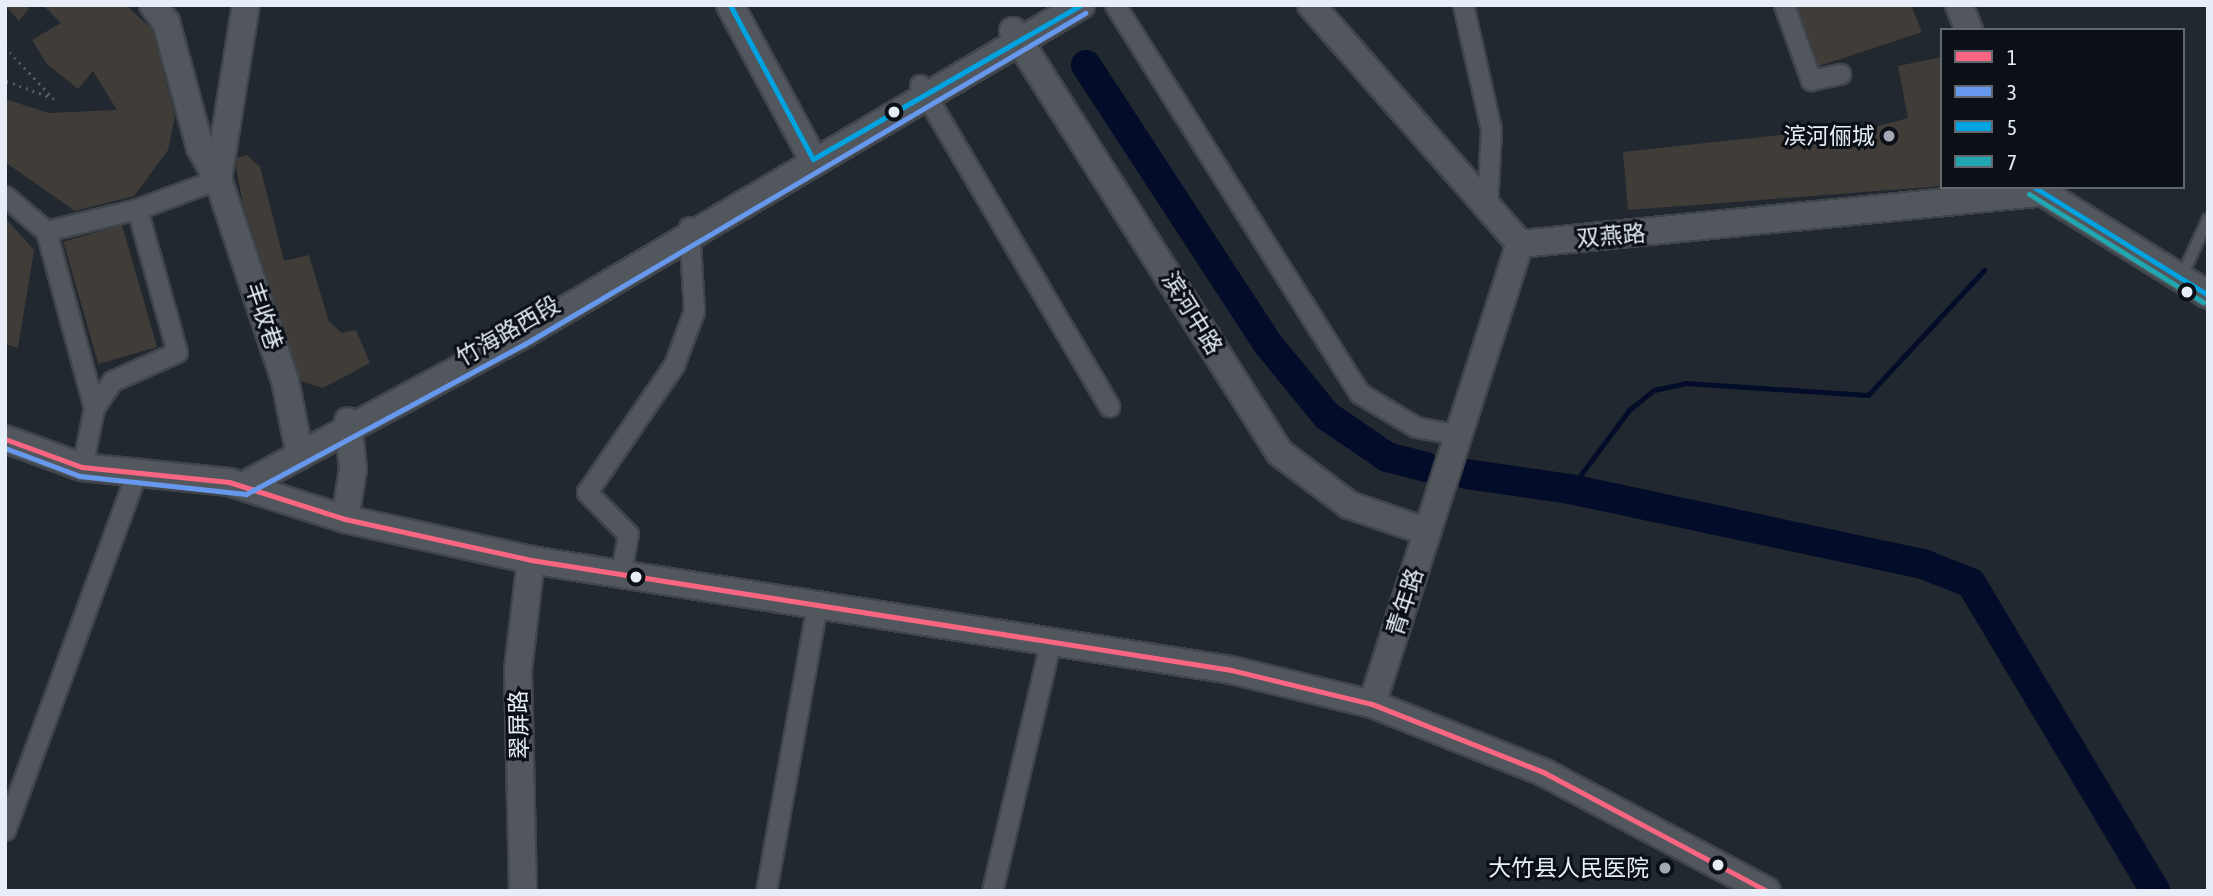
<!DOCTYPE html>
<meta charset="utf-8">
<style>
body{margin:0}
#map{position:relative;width:2213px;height:896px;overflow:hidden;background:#22282f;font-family:"Asap Condensed","Noto Sans SC",sans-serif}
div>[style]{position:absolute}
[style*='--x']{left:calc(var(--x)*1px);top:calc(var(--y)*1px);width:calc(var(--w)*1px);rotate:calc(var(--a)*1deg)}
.stream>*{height:5px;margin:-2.5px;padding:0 2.5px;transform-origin:2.5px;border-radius:2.5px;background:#030c28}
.river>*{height:30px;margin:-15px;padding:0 15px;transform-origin:15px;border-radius:15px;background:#030c28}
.building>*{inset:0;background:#403d38;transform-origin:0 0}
.path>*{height:2.5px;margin-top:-1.25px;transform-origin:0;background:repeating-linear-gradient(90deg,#585d62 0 2px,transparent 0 7px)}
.roads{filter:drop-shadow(2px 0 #40454c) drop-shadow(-2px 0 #40454c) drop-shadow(0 2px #40454c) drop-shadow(0 -2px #40454c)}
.lane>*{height:10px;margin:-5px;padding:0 5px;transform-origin:5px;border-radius:5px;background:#52575d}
.street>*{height:19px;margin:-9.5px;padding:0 9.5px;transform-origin:9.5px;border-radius:9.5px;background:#52575d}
.secondary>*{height:26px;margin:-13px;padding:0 13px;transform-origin:13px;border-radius:13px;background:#52575d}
.bus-1>*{height:5px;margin:-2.5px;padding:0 2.5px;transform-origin:2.5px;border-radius:2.5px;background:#fa6682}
.bus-2>*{height:5px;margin:-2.5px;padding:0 2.5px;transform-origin:2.5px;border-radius:2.5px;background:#6698ed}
.bus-3>*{height:5px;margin:-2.5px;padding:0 2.5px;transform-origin:2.5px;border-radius:2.5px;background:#00a3e0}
.bus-4>*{height:5px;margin:-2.5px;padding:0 2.5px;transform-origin:2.5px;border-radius:2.5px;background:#20a7b0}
.dots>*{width:19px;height:19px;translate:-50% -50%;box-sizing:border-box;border:4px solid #0b0f16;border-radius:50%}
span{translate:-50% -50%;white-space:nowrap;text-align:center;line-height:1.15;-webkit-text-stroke:6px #0b0f16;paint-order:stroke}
.poi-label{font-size:23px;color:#e7eef8}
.right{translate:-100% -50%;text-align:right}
.street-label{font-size:23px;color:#e7eef8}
.frame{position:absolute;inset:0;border:7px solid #e7eef8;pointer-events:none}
.legend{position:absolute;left:1940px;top:28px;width:245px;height:161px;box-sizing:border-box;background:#0b0f16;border:2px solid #636870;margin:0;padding:9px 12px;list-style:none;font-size:21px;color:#e7eef8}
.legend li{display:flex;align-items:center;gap:14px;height:35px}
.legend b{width:35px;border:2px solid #636870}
</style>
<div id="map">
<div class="stream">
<i style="--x:1570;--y:489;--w:99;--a:-53.2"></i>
<i style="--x:1629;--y:410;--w:32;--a:-39"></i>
<i style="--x:1654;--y:390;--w:33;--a:-12"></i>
<i style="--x:1686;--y:383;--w:182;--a:3.8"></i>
<i style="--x:1868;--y:395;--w:171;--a:-47.1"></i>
</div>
<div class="river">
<i style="--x:1086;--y:65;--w:333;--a:56.9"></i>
<i style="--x:1268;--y:344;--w:93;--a:50.7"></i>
<i style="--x:1327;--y:416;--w:73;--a:34.3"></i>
<i style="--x:1387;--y:457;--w:40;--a:14.4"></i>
<i style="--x:1466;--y:474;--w:105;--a:8.2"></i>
<i style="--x:1570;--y:489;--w:361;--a:12"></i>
<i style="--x:1923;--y:564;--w:52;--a:21.6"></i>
<i style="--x:1971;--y:583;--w:359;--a:59.1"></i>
</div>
<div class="building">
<i style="clip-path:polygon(5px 5px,31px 5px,19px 21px)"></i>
<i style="clip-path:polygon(43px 5px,126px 5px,152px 29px,175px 116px,168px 150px,134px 196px,75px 211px,5px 162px,5px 99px,49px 113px,117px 110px,93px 71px,78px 89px,47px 64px,32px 40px,61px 23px)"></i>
<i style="clip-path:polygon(1797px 5px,1911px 5px,1922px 32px,1819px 66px)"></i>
<i style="clip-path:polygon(1942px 57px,1942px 186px,1628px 210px,1623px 152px,1808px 132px,1811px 144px,1908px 118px,1898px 66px)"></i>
<i style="clip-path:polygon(247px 155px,260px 167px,284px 261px,309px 255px,329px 322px,342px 333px,356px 330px,370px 363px,323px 388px,301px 381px,243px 204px,236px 168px,237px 158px)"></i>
<i style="clip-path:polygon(5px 218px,34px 250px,18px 348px,5px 344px)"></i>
<i style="left:122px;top:225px;width:127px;height:61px;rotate:74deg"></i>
</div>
<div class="path">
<i style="--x:5;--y:47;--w:71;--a:46.7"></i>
<i style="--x:54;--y:99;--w:52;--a:-159.8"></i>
</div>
<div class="roads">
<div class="lane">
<i style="--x:2181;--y:278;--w:65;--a:-65.4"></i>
</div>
<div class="street">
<i style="--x:1115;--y:5;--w:458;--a:57.8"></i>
<i style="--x:1359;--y:393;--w:66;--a:30.8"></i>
<i style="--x:1416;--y:427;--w:45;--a:10.3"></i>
<i style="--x:1463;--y:5;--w:127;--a:77.3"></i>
<i style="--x:1491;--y:129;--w:79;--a:92.9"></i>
<i style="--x:1784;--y:5;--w:80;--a:70.2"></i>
<i style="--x:1811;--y:80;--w:30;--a:-12"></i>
<i style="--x:920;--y:85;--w:373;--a:59.5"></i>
<i style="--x:5;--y:196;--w:54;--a:40.5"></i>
<i style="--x:46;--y:231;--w:183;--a:74.8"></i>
<i style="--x:94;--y:408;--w:60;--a:101.5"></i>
<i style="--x:46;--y:231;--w:94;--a:-13.6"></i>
<i style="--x:137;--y:209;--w:86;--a:-20.3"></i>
<i style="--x:94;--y:408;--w:32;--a:-56"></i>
<i style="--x:112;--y:381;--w:71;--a:-24"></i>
<i style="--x:177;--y:352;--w:148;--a:-105.6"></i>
<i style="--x:621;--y:573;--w:40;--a:-80"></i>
<i style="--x:628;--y:534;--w:59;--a:-134.3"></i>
<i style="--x:587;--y:492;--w:154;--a:-55.6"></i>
<i style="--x:674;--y:365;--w:58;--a:-69.7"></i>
<i style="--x:694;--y:311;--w:84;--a:-93.4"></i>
<i style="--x:5;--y:830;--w:377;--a:-69.8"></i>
<i style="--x:766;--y:891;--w:291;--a:-79.9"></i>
<i style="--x:992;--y:891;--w:255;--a:-76.8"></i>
</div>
<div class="secondary">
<i style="--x:153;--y:5;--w:21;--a:53"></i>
<i style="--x:166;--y:22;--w:130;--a:74.8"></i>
<i style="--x:200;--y:147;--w:37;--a:61"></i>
<i style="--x:218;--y:179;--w:212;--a:71.6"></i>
<i style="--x:285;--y:380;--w:77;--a:78.8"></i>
<i style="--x:730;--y:5;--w:175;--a:61.7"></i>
<i style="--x:1311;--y:5;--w:317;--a:48.8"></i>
<i style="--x:1959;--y:5;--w:27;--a:68"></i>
<i style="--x:1013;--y:31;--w:499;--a:57.7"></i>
<i style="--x:1280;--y:453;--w:86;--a:37"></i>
<i style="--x:1349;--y:505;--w:83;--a:18.9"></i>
<i style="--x:218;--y:179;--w:176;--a:-80.9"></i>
<i style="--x:2034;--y:187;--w:205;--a:31.8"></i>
<i style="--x:1520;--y:244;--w:520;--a:-5.63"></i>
<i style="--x:5;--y:439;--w:82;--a:20"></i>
<i style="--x:82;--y:467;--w:148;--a:5.8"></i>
<i style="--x:229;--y:482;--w:122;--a:17.7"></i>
<i style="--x:345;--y:519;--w:190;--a:12.4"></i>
<i style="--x:531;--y:560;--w:709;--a:8.93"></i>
<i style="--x:1231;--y:670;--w:145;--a:13.6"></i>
<i style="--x:1372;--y:704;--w:186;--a:21.7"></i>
<i style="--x:1545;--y:773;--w:251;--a:28"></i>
<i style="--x:243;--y:486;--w:314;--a:-28.4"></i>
<i style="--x:519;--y:337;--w:653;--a:-30.57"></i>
<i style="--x:345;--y:519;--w:51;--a:-80.9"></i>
<i style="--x:353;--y:469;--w:48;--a:-95.9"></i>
<i style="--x:1372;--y:704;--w:483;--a:-72.2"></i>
<i style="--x:523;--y:891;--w:221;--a:-91.3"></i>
<i style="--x:518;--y:670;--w:111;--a:-83.3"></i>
</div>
</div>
<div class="bus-1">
<i style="--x:5;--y:439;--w:82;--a:20"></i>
<i style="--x:82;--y:467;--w:148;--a:5.8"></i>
<i style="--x:229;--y:482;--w:122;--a:17.7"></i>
<i style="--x:345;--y:519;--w:190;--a:12.4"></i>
<i style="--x:531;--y:560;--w:709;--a:8.93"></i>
<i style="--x:1231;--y:670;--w:145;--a:13.6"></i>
<i style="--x:1372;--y:704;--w:186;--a:21.7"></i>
<i style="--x:1545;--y:773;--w:251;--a:28"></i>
</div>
<div class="bus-2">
<i style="--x:5;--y:448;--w:80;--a:20.5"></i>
<i style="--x:80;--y:476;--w:167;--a:6.2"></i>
<i style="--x:246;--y:494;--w:315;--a:-28.3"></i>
<i style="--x:523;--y:345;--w:653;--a:-30.57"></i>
</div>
<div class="bus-3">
<i style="--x:730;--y:5;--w:175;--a:61.7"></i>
<i style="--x:813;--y:159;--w:309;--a:-29.9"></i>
<i style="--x:2034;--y:187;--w:205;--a:31.8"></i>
</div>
<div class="bus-4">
<i style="--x:2029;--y:194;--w:205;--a:31.8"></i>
</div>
<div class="dots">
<i style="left:894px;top:112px;background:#e7eef8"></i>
<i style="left:1889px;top:136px;background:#a2a9b2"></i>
<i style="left:2187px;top:292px;background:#e7eef8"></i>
<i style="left:636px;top:577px;background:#e7eef8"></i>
<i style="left:1718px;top:865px;background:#e7eef8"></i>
<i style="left:1665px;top:868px;background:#a2a9b2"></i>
</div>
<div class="poi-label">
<span class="right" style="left:1875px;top:136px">滨河俪城</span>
<span class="right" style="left:1649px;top:868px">大竹县人民医院</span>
</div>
<div class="street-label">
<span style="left:1611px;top:236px;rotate:-5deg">双燕路</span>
<span style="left:1192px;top:313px;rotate:58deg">滨河中路</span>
<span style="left:264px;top:316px;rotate:71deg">丰收巷</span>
<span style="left:508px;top:331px;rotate:-30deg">竹海路西段</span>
<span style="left:1405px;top:602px;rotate:-72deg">青年路</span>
<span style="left:519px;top:725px;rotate:-91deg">翠屏路</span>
</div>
<div class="frame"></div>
<ul class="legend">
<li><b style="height:9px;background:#fa6682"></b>1</li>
<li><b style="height:9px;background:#6698ed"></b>3</li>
<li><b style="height:9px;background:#00a3e0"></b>5</li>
<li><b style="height:9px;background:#20a7b0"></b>7</li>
</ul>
</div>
